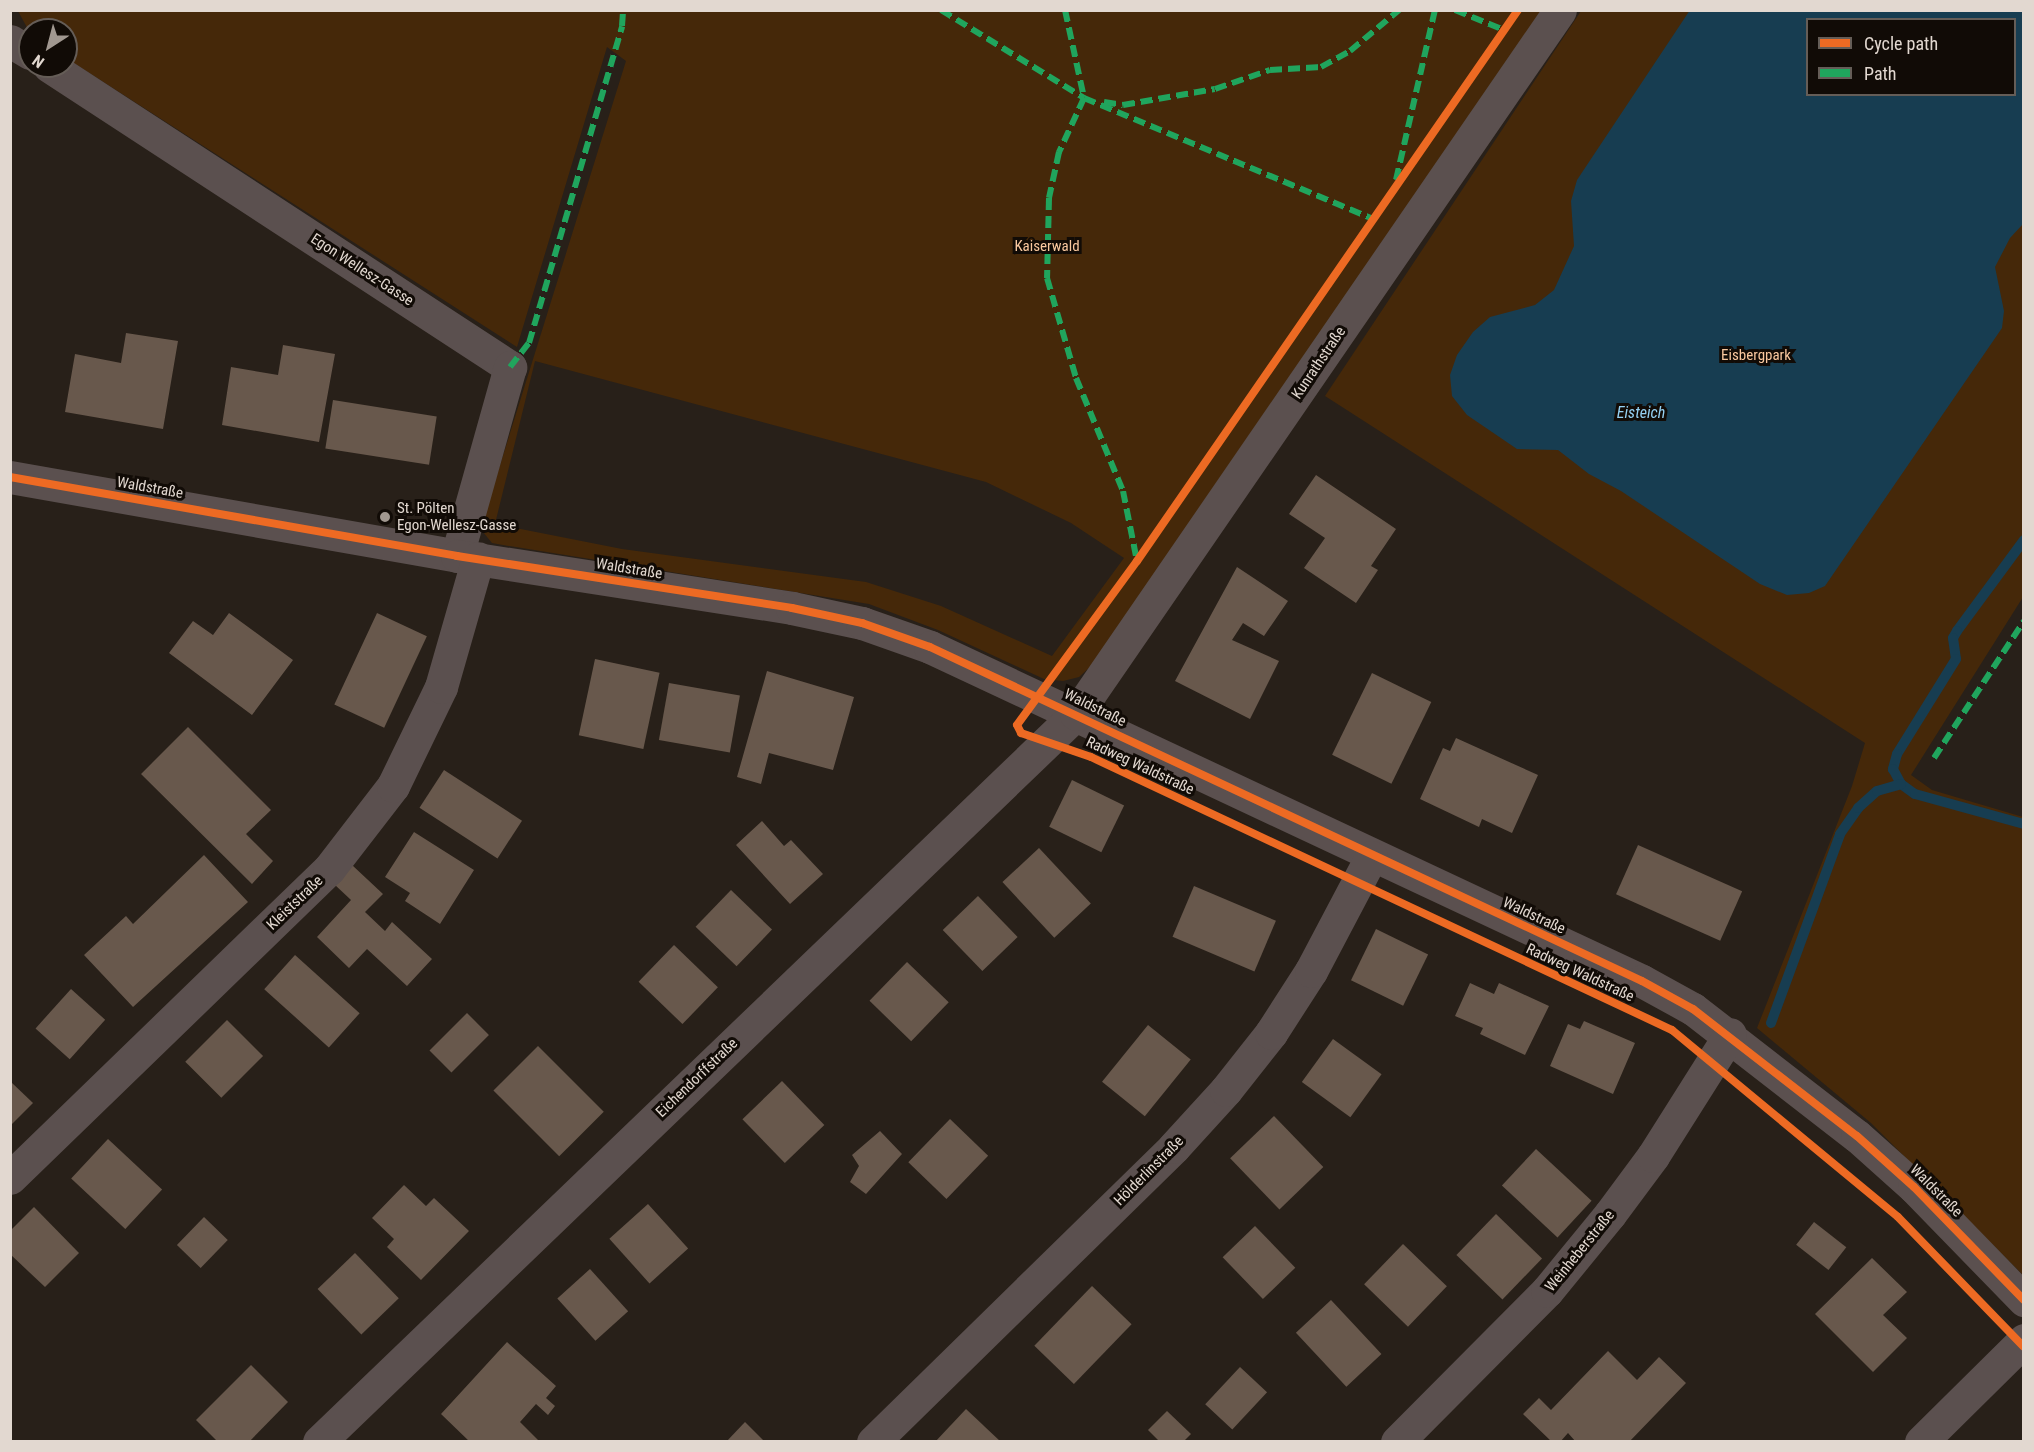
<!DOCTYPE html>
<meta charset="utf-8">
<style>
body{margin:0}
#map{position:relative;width:2034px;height:1452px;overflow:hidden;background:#282019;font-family:"Roboto Condensed",sans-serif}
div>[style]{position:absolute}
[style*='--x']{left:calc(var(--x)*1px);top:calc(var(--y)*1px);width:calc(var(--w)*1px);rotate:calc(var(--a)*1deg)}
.green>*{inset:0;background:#452809}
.water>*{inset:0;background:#173d51}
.stream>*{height:10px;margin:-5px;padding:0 5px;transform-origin:5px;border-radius:5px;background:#173d51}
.building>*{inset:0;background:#68584c;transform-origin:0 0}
.minor>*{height:33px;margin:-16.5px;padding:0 16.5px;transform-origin:16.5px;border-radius:16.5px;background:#5b504f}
.quiet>*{height:6px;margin-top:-3px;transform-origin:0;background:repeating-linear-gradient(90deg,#20a55d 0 12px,transparent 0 18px)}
.cycleway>*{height:8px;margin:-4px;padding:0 4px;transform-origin:4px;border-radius:4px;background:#ed6a23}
.dots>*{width:16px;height:16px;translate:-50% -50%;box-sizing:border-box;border:3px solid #110b06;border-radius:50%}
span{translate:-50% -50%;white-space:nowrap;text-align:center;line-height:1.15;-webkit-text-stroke:6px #110b06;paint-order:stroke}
.park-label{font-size:15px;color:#f9c89f}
.street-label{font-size:15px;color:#e2d8d0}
.poi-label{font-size:15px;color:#e2d8d0}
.left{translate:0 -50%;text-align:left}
.water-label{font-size:16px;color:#95d1f3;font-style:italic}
.frame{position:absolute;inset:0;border:12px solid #e2d8d0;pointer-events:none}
.legend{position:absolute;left:1806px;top:18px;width:210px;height:78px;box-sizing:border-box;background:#110b06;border:2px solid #655d57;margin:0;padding:8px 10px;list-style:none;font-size:18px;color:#e2d8d0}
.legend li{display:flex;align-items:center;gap:12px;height:30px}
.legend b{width:30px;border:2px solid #655d57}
.north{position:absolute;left:18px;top:18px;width:60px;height:60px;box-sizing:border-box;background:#110b06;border:2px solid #655d57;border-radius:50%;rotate:216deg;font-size:16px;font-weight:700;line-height:24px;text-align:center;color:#e2d8d0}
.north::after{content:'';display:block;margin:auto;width:21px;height:27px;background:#a19890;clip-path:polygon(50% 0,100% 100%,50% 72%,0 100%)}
</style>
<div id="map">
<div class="green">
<i style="clip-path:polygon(evenodd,18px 11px,1541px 11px,1091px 666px,1079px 677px,1063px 681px,1044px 679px,938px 630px,869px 604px,503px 545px,492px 543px,483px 532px,482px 523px,626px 61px,607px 47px,517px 347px,66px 58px,66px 30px,30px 30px,30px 33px,18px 11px,535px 361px,986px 482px,1071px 523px,1124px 558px,1052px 656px,941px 606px,866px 582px,622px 549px,495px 524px,535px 361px)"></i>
<i style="clip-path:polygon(evenodd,1581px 11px,2023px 11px,2023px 597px,1911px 775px,1932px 790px,2023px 817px,2023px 1275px,1871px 1123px,1757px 1028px,1852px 786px,1865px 743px,1325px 396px,1581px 11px,1808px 20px,2014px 20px,2014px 94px,1808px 94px,1808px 20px)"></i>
</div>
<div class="water">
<i style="clip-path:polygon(evenodd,1690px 10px,2023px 11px,2023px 224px,2010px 238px,1995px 267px,2004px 311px,2002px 328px,1825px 586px,1809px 593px,1787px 595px,1760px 584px,1621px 491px,1589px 474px,1558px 450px,1517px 449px,1467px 415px,1452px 396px,1450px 375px,1457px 355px,1473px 332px,1490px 317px,1535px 305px,1554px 290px,1574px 246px,1571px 201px,1577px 180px,1690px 10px,1808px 20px,2014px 20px,2014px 94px,1808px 94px,1808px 20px)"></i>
</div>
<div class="stream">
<i style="--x:2024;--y:540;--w:113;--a:126.4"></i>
<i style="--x:1957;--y:631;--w:8;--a:120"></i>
<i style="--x:1953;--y:638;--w:21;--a:82"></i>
<i style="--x:1956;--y:659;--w:112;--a:121.8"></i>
<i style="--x:1897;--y:754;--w:16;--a:105"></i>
<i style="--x:1893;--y:769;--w:17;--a:62"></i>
<i style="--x:1901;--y:784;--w:17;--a:36"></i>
<i style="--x:1915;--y:794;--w:113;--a:15.4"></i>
<i style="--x:1771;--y:1023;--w:201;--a:-69.9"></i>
<i style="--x:1840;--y:834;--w:32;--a:-55"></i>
<i style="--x:1858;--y:808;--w:25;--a:-42"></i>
<i style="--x:1877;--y:791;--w:25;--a:-16"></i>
</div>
<div class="building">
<i style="clip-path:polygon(126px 333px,178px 341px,163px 429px,65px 412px,75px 354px,121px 363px)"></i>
<i style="clip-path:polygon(283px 345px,335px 354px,319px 442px,222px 425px,231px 367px,278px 375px)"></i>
<i style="left:333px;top:400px;width:105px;height:49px;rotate:9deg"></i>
<i style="clip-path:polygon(1316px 475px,1396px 529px,1371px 566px,1378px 570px,1356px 603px,1304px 568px,1325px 538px,1289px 514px)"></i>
<i style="clip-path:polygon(1237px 567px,1288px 601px,1264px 636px,1243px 623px,1232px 640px,1279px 661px,1250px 719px,1175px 681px)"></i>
<i style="clip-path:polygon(229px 613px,293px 660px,252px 715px,169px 653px,193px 621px,213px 635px)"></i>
<i style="left:377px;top:613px;width:55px;height:101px;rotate:25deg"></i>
<i style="left:595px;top:659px;width:66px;height:78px;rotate:12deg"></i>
<i style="clip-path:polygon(767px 671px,854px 697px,833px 770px,769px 753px,761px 784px,737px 777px)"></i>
<i style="left:1372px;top:673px;width:66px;height:91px;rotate:26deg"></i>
<i style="left:669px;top:683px;width:72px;height:58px;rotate:10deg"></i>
<i style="clip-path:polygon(188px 727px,271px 810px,246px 834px,273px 861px,252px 884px,141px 774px)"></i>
<i style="clip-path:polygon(1456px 738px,1538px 775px,1512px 833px,1482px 819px,1479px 827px,1420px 799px,1443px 748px,1450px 751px)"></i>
<i style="left:444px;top:770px;width:93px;height:45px;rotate:33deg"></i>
<i style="left:1072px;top:780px;width:58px;height:52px;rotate:26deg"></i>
<i style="clip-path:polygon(762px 821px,784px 846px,791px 840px,823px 874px,790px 904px,736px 845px)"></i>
<i style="clip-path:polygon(414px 832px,474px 870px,440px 924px,405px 901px,410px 893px,385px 877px)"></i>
<i style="left:1638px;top:845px;width:114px;height:54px;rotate:24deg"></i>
<i style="left:1039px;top:848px;width:76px;height:50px;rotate:47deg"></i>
<i style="clip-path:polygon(204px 855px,248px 902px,133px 1007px,84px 955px,126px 916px,133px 924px)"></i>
<i style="clip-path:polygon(352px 865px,383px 894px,365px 912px,385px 931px,392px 922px,432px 959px,407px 986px,367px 949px,349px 968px,317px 937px,351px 900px,334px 884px)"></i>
<i style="left:1194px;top:886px;width:89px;height:55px;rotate:23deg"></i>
<i style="left:731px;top:890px;width:57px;height:51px;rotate:44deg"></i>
<i style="left:978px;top:896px;width:57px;height:49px;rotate:46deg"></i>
<i style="left:1376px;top:929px;width:58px;height:57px;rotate:26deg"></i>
<i style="left:674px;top:945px;width:61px;height:51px;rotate:44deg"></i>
<i style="left:295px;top:955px;width:87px;height:46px;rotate:42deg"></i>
<i style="left:907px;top:962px;width:58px;height:54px;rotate:44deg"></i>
<i style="clip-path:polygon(1470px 983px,1494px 994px,1499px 983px,1549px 1006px,1525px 1055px,1480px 1034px,1483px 1028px,1455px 1016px)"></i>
<i style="left:71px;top:989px;width:46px;height:53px;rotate:42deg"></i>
<i style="left:467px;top:1013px;width:31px;height:53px;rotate:45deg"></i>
<i style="left:227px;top:1020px;width:51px;height:59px;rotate:45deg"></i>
<i style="clip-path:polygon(1584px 1021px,1635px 1043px,1613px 1094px,1550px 1066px,1568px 1024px,1580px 1029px)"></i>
<i style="left:1148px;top:1025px;width:55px;height:73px;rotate:39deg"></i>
<i style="left:1333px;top:1039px;width:60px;height:53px;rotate:36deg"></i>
<i style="left:538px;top:1046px;width:93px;height:63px;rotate:45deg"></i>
<i style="clip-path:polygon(10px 1081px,33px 1103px,10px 1126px)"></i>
<i style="left:782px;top:1081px;width:61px;height:55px;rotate:46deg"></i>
<i style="left:1274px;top:1116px;width:71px;height:61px;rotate:46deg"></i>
<i style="left:950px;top:1119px;width:53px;height:60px;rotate:44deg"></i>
<i style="clip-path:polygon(880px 1131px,902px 1154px,866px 1194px,850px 1182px,859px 1166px,852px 1155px)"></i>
<i style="left:108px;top:1139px;width:74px;height:54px;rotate:43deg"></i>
<i style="left:1536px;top:1149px;width:76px;height:50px;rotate:43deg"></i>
<i style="clip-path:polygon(404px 1185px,426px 1206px,434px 1198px,469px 1231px,421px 1280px,387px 1247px,394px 1239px,372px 1218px)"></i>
<i style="left:648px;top:1204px;width:60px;height:52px;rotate:48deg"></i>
<i style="clip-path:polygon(34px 1207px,79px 1253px,45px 1287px,10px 1254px,10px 1231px)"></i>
<i style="left:1496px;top:1214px;width:64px;height:57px;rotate:44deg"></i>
<i style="left:204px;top:1217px;width:33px;height:39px;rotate:44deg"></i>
<i style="left:1814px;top:1222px;width:41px;height:29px;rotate:38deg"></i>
<i style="left:1255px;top:1226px;width:58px;height:45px;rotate:46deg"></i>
<i style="left:1403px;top:1244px;width:61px;height:56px;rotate:44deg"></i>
<i style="left:355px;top:1253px;width:63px;height:52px;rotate:46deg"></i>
<i style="clip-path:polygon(1872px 1258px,1907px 1292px,1883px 1315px,1907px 1338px,1873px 1372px,1815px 1314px)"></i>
<i style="left:590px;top:1269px;width:57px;height:44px;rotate:48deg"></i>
<i style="left:1092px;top:1286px;width:55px;height:83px;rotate:44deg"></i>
<i style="left:1331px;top:1300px;width:74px;height:48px;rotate:47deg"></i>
<i style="clip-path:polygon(507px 1342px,556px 1386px,546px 1398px,555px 1406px,548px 1415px,536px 1404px,520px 1422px,540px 1442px,470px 1442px,441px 1414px)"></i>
<i style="clip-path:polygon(1608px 1351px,1637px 1380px,1659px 1357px,1686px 1383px,1629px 1442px,1576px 1442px,1568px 1433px,1560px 1442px,1552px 1442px,1523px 1414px,1539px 1398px,1551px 1410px)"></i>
<i style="clip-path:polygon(251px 1365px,288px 1402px,249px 1442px,218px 1442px,196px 1420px)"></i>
<i style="left:1240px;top:1367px;width:37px;height:51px;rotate:43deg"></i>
<i style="clip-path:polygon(966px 1409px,1001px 1442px,935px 1442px)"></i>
<i style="clip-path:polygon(1167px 1411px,1191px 1434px,1183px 1442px,1160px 1442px,1148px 1430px)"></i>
<i style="clip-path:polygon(745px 1422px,765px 1442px,726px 1442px)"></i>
</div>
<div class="minor">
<i style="--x:10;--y:41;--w:23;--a:31"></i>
<i style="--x:49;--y:66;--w:551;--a:33.14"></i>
<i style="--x:510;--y:367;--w:196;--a:105.7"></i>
<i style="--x:10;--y:477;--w:454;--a:10"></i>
<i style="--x:457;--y:556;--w:339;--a:8.8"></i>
<i style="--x:792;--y:608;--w:72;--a:12.1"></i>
<i style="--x:862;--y:623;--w:72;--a:19.4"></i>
<i style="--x:930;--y:647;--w:786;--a:25.13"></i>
<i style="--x:1642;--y:981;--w:58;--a:28.8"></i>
<i style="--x:1693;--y:1009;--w:207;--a:37.8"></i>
<i style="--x:1857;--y:1136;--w:76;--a:41.8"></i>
<i style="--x:1914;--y:1187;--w:158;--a:45.8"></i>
<i style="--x:10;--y:1178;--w:444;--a:-44.1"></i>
<i style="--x:329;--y:869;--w:105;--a:-52.4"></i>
<i style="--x:393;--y:786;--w:110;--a:-64.1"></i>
<i style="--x:441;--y:687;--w:134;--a:-74"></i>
<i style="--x:319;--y:1442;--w:1050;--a:-43.88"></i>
<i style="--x:1076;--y:714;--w:854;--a:-55.49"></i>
<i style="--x:873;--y:1442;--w:421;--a:-44.4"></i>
<i style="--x:1174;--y:1147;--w:77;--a:-47.6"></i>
<i style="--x:1226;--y:1090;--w:73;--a:-51.7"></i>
<i style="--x:1271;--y:1033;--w:74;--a:-57.2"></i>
<i style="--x:1311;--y:971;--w:129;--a:-62.2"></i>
<i style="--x:1397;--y:1442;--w:213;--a:-45.2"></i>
<i style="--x:1547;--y:1291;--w:99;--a:-50.7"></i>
<i style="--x:1610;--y:1214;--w:72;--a:-53.4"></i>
<i style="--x:1653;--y:1156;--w:144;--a:-57.7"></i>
<i style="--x:1921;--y:1442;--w:145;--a:-44.7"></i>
</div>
<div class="quiet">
<i style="--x:941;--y:10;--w:168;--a:31.6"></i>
<i style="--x:1084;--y:98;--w:316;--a:22.7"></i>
<i style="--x:1065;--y:10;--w:90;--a:77.8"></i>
<i style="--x:1084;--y:98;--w:60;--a:114.8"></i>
<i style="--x:1059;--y:152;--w:47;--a:102.3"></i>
<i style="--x:1049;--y:198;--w:80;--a:91.4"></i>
<i style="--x:1047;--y:278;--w:104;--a:73.8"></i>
<i style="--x:1076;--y:378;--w:122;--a:67.4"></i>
<i style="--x:1123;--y:491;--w:71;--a:78.7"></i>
<i style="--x:1455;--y:10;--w:53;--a:22.2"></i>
<i style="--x:1104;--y:102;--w:19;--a:9"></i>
<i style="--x:1123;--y:105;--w:93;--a:-9.9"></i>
<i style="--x:1215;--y:89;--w:58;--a:-19.1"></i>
<i style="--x:1270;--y:70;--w:51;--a:-3.4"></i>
<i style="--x:1321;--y:67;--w:33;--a:-29"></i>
<i style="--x:1350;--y:51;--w:64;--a:-39.9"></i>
<i style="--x:1396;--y:180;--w:174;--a:-77.1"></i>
<i style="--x:510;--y:367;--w:31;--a:-52"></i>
<i style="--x:529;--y:343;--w:330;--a:-73.6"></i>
<i style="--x:622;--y:26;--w:16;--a:-86"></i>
<i style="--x:1934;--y:758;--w:164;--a:-56.7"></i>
</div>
<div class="cycleway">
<i style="--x:1518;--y:10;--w:670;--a:124.66"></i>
<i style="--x:1137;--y:561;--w:203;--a:126.2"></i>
<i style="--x:1017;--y:725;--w:9;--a:63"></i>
<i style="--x:1021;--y:733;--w:74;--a:18.9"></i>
<i style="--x:1091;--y:757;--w:642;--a:25.17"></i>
<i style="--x:1672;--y:1030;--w:293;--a:39.6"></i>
<i style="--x:1898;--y:1217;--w:181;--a:45.9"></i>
<i style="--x:10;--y:477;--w:454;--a:10"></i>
<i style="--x:457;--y:556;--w:339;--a:8.8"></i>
<i style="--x:792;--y:608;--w:72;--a:12.1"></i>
<i style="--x:862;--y:623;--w:72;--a:19.4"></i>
<i style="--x:930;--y:647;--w:786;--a:25.13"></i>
<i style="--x:1642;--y:981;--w:58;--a:28.8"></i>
<i style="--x:1693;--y:1009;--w:207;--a:37.8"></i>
<i style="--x:1857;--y:1136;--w:76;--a:41.8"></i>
<i style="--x:1914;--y:1187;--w:158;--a:45.8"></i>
</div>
<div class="dots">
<i style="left:385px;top:517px;background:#a19890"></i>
</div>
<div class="park-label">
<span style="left:1047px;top:247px">Kaiserwald</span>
<span style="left:1756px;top:356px">Eisbergpark</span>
</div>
<div class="street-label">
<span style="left:362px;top:270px;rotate:33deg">Egon Wellesz-Gasse</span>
<span style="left:1319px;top:363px;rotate:-56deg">Kunrathstraße</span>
<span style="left:150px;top:488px;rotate:10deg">Waldstraße</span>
<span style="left:629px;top:569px;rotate:9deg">Waldstraße</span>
<span style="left:1095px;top:708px;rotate:26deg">Waldstraße</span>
<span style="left:1140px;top:766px;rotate:25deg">Radweg Waldstraße</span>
<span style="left:295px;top:903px;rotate:-44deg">Kleiststraße</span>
<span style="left:1534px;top:916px;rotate:25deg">Waldstraße</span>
<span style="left:1580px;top:973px;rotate:25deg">Radweg Waldstraße</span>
<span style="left:697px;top:1078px;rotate:-44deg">Eichendorffstraße</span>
<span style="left:1149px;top:1171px;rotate:-45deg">Hölderlinstraße</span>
<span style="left:1936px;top:1191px;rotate:45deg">Waldstraße</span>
<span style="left:1580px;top:1251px;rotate:-51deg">Weinheberstraße</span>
</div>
<div class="poi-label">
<span class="left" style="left:397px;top:517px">St. Pölten<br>Egon-Wellesz-Gasse</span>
</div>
<div class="water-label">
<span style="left:1641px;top:413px">Eisteich</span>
</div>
<div class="frame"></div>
<ul class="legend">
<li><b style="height:8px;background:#ed6a23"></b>Cycle path</li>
<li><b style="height:8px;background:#20a55d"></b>Path</li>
</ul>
<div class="north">N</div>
</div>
